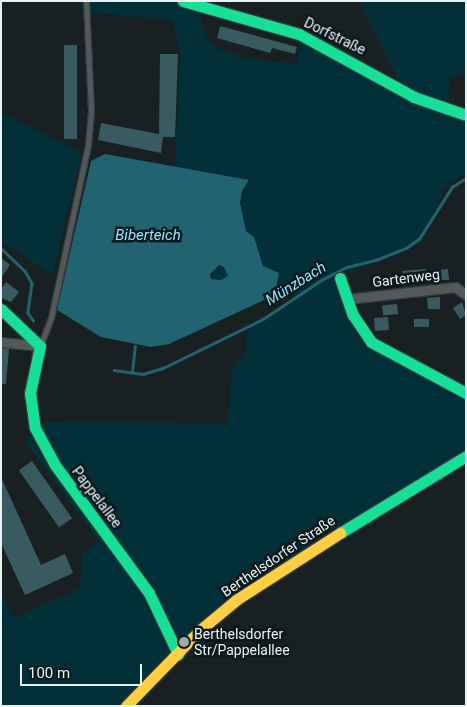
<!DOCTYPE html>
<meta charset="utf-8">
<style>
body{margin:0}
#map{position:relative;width:467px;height:707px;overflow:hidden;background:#192022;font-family:Roboto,sans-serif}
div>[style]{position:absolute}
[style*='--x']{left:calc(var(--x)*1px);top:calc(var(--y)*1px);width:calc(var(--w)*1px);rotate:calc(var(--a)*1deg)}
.green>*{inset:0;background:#032f38}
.water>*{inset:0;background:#216371}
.stream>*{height:2.5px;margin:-1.25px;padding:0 1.25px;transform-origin:1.25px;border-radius:1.25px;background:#216371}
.building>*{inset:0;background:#385a60;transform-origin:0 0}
.roads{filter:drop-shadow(1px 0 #363c3d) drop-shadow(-1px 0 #363c3d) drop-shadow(0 1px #363c3d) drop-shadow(0 -1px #363c3d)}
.lane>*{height:4.5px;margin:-2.25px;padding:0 2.25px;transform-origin:2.25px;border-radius:2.25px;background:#53585a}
.street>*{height:9px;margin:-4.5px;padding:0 4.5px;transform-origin:4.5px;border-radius:4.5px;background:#53585a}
.fast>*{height:11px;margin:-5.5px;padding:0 5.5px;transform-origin:5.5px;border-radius:5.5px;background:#16e098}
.slow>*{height:11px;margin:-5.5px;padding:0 5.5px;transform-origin:5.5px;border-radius:5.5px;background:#ffcf43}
.dots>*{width:14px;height:14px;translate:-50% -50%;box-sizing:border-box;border:2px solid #0b191c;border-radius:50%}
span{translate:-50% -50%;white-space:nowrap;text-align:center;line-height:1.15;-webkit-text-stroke:5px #0b191c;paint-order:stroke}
.street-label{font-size:14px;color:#e9f2f4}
.poi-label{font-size:14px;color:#e9f2f4}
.left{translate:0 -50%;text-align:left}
.water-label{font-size:15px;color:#8ee8fd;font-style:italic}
.frame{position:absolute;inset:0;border:2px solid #e9f2f4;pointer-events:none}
.scale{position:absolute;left:20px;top:664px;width:122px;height:22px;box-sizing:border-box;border:2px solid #e9f2f4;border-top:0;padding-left:6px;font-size:15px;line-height:18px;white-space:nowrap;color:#e9f2f4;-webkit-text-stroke:4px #0b191c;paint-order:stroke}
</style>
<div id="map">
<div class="green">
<i style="clip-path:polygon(80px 1px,196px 1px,206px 36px,216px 48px,249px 59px,297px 64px,301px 30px,376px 68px,401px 85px,359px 1px,466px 1px,466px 74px,450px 77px,448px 106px,454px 117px,466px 122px,466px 173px,445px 187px,424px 235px,414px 246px,333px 278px,341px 301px,358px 333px,466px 398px,466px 451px,323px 535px,208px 617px,119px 706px,1px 706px,1px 591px,14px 618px,80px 588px,82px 554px,99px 542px,25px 441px,46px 422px,227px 423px,232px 371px,245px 351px,248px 329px,296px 299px,283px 290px,275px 295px,278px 283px,263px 267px,254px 237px,246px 231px,240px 203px,249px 180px,175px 167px,180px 54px,173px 20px,82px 12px)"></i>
<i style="clip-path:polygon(1px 113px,82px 153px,52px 275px,1px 241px)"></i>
<i style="clip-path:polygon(218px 265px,224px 267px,228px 276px,221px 280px,211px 279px,210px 274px)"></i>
</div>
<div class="water">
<i style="clip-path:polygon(evenodd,105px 154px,249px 180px,242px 191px,240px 203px,246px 231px,254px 237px,263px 266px,279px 273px,275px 295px,169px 344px,151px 347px,101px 337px,57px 310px,91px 161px,105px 154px,219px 265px,224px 267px,228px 276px,221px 280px,211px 279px,210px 274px,219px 265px)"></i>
</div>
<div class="stream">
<i style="--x:1;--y:248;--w:33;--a:44"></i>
<i style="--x:25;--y:271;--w:14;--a:60"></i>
<i style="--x:32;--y:283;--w:30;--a:98"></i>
<i style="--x:28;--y:313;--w:9;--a:54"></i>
<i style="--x:114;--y:370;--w:29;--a:8"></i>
<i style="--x:143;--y:374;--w:21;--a:-17"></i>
<i style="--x:163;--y:368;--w:111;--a:-26.1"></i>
<i style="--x:263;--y:319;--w:72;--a:-33.7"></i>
<i style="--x:323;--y:279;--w:27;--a:-27"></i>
<i style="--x:347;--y:267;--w:30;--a:-14"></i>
<i style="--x:376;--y:260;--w:32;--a:-22"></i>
<i style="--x:406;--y:248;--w:16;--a:-35"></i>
<i style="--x:419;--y:239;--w:62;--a:-57.6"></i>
<i style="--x:452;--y:187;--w:17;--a:-33"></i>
<i style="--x:132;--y:373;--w:27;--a:-84"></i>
</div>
<div class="building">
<i style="clip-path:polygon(220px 26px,297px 47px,295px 54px,272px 48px,270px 53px,217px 38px)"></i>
<i style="left:64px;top:45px;width:13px;height:94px"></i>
<i style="clip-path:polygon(160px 54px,178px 54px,175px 137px,163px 137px,161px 153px,98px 140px,101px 123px,159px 134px)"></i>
<i style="clip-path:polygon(1px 258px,10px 265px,1px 278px)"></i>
<i style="clip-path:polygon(426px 269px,426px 281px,392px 282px,391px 276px,403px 275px,402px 271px)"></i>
<i style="clip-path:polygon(448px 269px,449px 280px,439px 280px,439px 270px)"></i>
<i style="clip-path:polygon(6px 282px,19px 292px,11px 302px,1px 298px,1px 289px)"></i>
<i style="clip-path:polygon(440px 297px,440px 309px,428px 309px,427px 298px)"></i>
<i style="clip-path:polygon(462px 302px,466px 315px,460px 319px,453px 308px)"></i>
<i style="left:397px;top:304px;width:10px;height:15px;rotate:84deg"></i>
<i style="left:388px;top:317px;width:13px;height:14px;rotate:86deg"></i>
<i style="left:429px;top:319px;width:8px;height:15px;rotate:90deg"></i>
<i style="clip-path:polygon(1px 348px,9px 349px,6px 384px,1px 384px)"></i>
<i style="left:32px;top:461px;width:70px;height:16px;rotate:55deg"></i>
<i style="clip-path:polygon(1px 477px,41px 565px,65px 554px,73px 573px,25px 595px,1px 543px)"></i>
</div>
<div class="roads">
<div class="lane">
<i style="--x:41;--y:344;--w:28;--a:-69"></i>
<i style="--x:51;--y:318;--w:176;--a:-77.9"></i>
<i style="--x:88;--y:146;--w:35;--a:-85"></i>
<i style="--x:91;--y:111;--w:110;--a:-92.6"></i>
</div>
<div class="street">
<i style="--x:347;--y:299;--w:109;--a:-6.3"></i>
<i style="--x:455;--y:287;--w:14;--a:36"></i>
<i style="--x:1;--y:342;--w:39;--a:6"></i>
</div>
<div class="fast">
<i style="--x:183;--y:1;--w:121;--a:15.9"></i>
<i style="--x:299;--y:34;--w:131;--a:28.7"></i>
<i style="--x:414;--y:97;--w:55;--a:19.1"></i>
<i style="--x:340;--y:278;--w:39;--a:71"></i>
<i style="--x:353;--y:315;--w:32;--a:56"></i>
<i style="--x:371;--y:342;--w:108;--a:28.2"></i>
<i style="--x:1;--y:309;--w:54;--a:43.5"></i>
<i style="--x:40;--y:346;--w:48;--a:102"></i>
<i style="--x:30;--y:393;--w:35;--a:82"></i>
<i style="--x:35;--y:428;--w:42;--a:61.6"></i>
<i style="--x:55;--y:465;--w:159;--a:53.7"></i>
<i style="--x:149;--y:593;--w:68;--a:64.6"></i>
<i style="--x:340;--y:533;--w:148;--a:-31.4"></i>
</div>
<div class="slow">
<i style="--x:126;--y:706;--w:106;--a:-45.8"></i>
<i style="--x:200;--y:630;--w:47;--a:-39.8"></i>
<i style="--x:236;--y:600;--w:124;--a:-32.8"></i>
</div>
</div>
<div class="dots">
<i style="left:184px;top:642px;background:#a0a8aa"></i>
</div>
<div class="street-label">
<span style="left:335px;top:36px;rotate:26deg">Dorfstraße</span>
<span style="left:406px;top:278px;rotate:-7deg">Gartenweg</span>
<span style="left:97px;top:497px;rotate:53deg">Pappelallee</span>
<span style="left:278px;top:556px;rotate:-34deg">Berthelsdorfer Straße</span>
</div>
<div class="poi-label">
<span class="left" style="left:194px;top:642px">Berthelsdorfer<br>Str/Pappelallee</span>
</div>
<div class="water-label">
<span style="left:148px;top:236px">Biberteich</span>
<span style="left:296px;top:284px;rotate:-32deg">Münzbach</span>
</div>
<div class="frame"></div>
<div class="scale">100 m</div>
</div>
